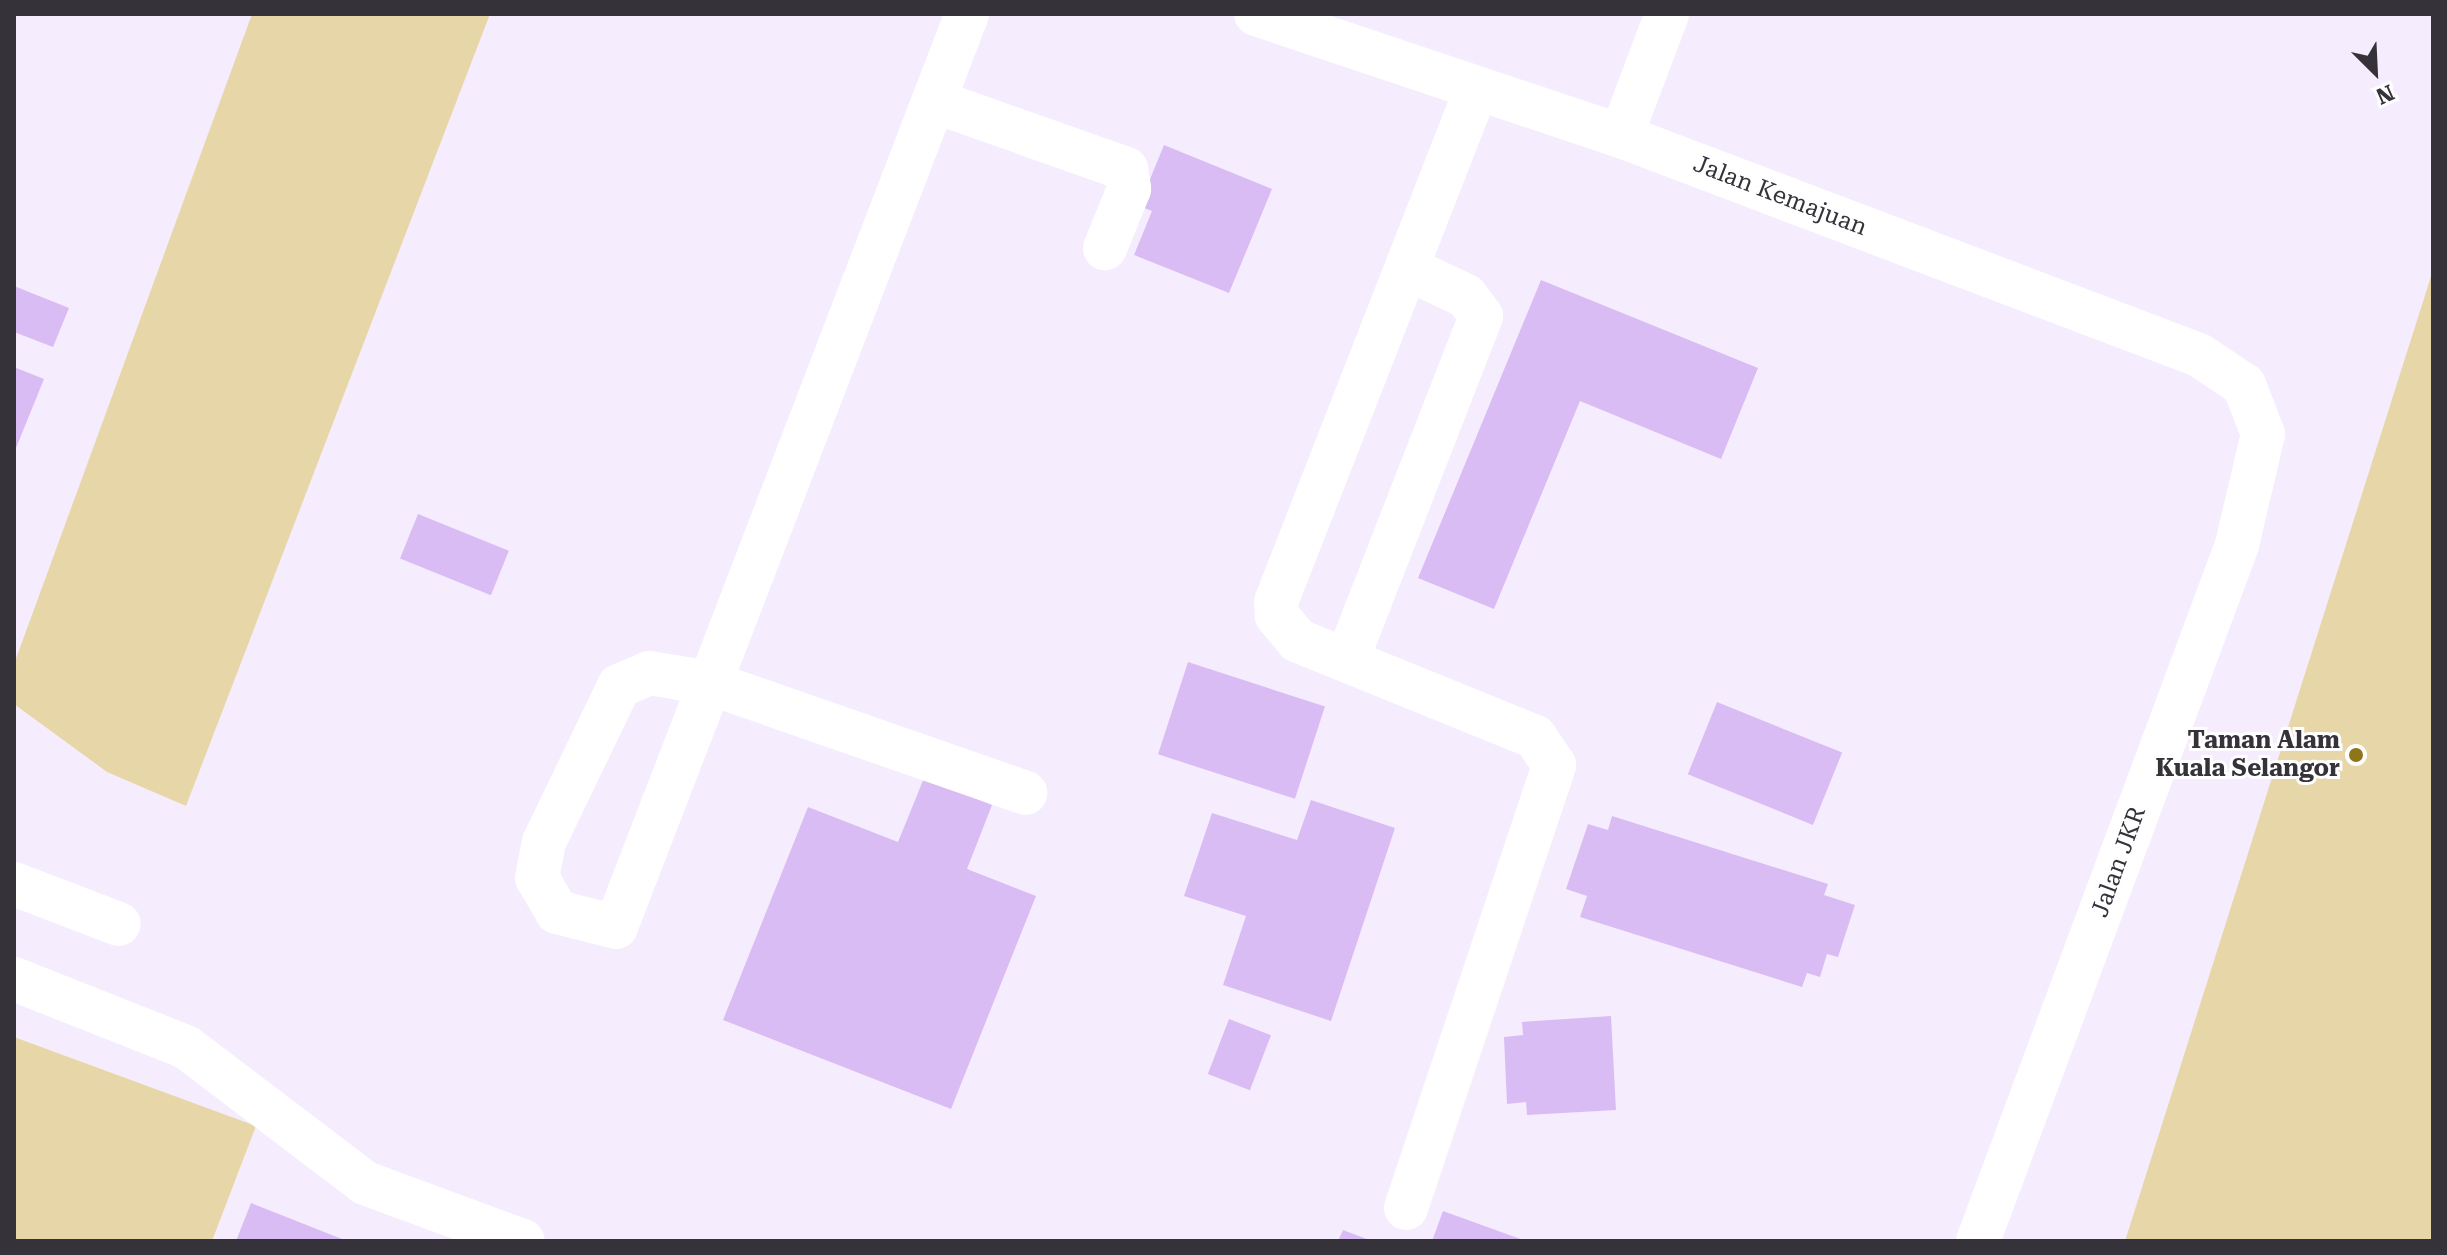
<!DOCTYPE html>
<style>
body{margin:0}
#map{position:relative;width:2447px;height:1255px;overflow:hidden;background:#f5edfe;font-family:"Roboto Serif",serif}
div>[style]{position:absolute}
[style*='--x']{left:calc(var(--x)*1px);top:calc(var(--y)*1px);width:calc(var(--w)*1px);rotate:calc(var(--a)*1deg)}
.green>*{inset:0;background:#e7d7a8}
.building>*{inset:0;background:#dabcf5;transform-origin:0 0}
.minor>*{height:44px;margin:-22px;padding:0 22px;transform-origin:22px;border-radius:22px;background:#fff}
.dots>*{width:22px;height:22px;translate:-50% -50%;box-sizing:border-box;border:4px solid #fefefe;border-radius:50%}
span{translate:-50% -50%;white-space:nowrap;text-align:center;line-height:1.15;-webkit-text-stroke:6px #fefefe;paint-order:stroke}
.street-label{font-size:24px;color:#363239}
.poi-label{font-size:24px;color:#363239;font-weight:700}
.right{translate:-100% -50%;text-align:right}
.frame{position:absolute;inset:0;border:16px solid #363239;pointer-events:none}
.north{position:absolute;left:2335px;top:32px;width:80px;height:80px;-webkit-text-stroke:6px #fefefe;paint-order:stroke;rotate:156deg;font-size:22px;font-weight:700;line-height:32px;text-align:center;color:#363239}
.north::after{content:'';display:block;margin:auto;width:28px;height:36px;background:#363239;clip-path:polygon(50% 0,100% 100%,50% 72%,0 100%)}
</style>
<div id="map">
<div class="green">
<i style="clip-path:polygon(252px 14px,490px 14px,186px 806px,107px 772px,14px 704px,14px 664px)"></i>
<i style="clip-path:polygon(2433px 270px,2433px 1241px,2125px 1241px)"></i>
<i style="clip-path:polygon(14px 1037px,256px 1126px,212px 1241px,14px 1241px)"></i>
</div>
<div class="building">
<i style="clip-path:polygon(1164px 145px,1272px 189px,1229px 293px,1134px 255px,1152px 211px,1139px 206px)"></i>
<i style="clip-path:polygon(1541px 280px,1758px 368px,1721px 459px,1580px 401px,1494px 609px,1418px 578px)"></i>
<i style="clip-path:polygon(14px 286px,69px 308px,53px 347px,14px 332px)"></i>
<i style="clip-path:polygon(14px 367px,44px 379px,14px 453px)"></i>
<i style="left:418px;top:514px;width:98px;height:48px;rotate:22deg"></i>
<i style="left:1188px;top:662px;width:144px;height:97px;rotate:18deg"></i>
<i style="left:1717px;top:702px;width:135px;height:78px;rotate:22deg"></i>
<i style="clip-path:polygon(924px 778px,992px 805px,967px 869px,1036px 896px,951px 1109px,723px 1020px,808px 807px,898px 842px)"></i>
<i style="clip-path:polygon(1311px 800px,1395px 828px,1331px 1021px,1223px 985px,1246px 916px,1184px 896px,1212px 813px,1297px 840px)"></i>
<i style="clip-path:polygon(1612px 816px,1828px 884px,1824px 895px,1855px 905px,1838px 957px,1827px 954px,1820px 977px,1807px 973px,1802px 987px,1580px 917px,1587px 896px,1566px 889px,1588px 824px,1608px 830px)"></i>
<i style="clip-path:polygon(1611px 1016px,1616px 1110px,1527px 1115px,1526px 1102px,1507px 1104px,1504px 1037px,1523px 1035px,1522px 1022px)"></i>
<i style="left:1229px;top:1019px;width:45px;height:59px;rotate:21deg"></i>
<i style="clip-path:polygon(251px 1203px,347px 1241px,236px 1241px)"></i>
<i style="clip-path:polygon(1443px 1211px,1526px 1241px,1432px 1241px)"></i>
<i style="clip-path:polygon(1343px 1230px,1372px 1241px,1338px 1241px)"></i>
</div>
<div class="minor">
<i style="--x:967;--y:14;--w:717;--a:111.01"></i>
<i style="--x:710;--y:683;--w:261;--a:111.1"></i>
<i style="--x:616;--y:927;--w:61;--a:-165.7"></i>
<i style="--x:557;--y:912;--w:39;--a:-120"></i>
<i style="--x:537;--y:878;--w:37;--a:-79"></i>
<i style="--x:544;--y:842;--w:173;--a:-64.3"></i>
<i style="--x:619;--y:686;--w:33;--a:-23"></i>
<i style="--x:649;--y:673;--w:62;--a:9.3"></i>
<i style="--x:710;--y:683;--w:334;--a:19.2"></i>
<i style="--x:1256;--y:14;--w:385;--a:18.5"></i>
<i style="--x:1621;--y:136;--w:618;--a:20.75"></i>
<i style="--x:2199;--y:355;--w:54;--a:33.7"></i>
<i style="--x:2244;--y:385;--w:53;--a:68.8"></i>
<i style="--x:2263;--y:434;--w:114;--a:103.2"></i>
<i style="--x:2237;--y:545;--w:743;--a:110.41"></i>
<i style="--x:934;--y:101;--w:204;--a:19.5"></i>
<i style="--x:1126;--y:169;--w:20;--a:81"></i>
<i style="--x:1129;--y:189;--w:64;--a:112.1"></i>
<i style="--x:1621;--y:136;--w:130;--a:-69.3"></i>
<i style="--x:1347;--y:660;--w:369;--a:-68.7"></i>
<i style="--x:1481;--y:316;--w:25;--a:-127"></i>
<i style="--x:1466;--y:296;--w:63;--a:-154.7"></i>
<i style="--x:14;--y:884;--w:112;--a:20.9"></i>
<i style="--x:14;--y:979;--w:185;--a:21.6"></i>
<i style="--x:186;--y:1047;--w:225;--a:37.2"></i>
<i style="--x:365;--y:1183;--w:168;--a:20.2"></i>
<i style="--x:1406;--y:1208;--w:467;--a:-71.5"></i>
<i style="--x:1554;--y:765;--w:34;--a:-124"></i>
<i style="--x:1535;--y:737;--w:256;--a:-157.9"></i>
<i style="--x:1298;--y:641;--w:33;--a:-130"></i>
<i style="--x:1277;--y:616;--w:14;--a:-94"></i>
<i style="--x:1276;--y:602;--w:550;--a:-68.66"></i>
</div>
<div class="dots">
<i style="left:2356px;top:755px;background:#8e7519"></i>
</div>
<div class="street-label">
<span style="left:1780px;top:196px;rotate:21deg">Jalan Kemajuan</span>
<span style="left:2119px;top:862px;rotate:-70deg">Jalan JKR</span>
</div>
<div class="poi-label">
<span class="right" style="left:2340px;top:755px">Taman Alam<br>Kuala Selangor</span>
</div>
<div class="frame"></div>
<div class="north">N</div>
</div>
